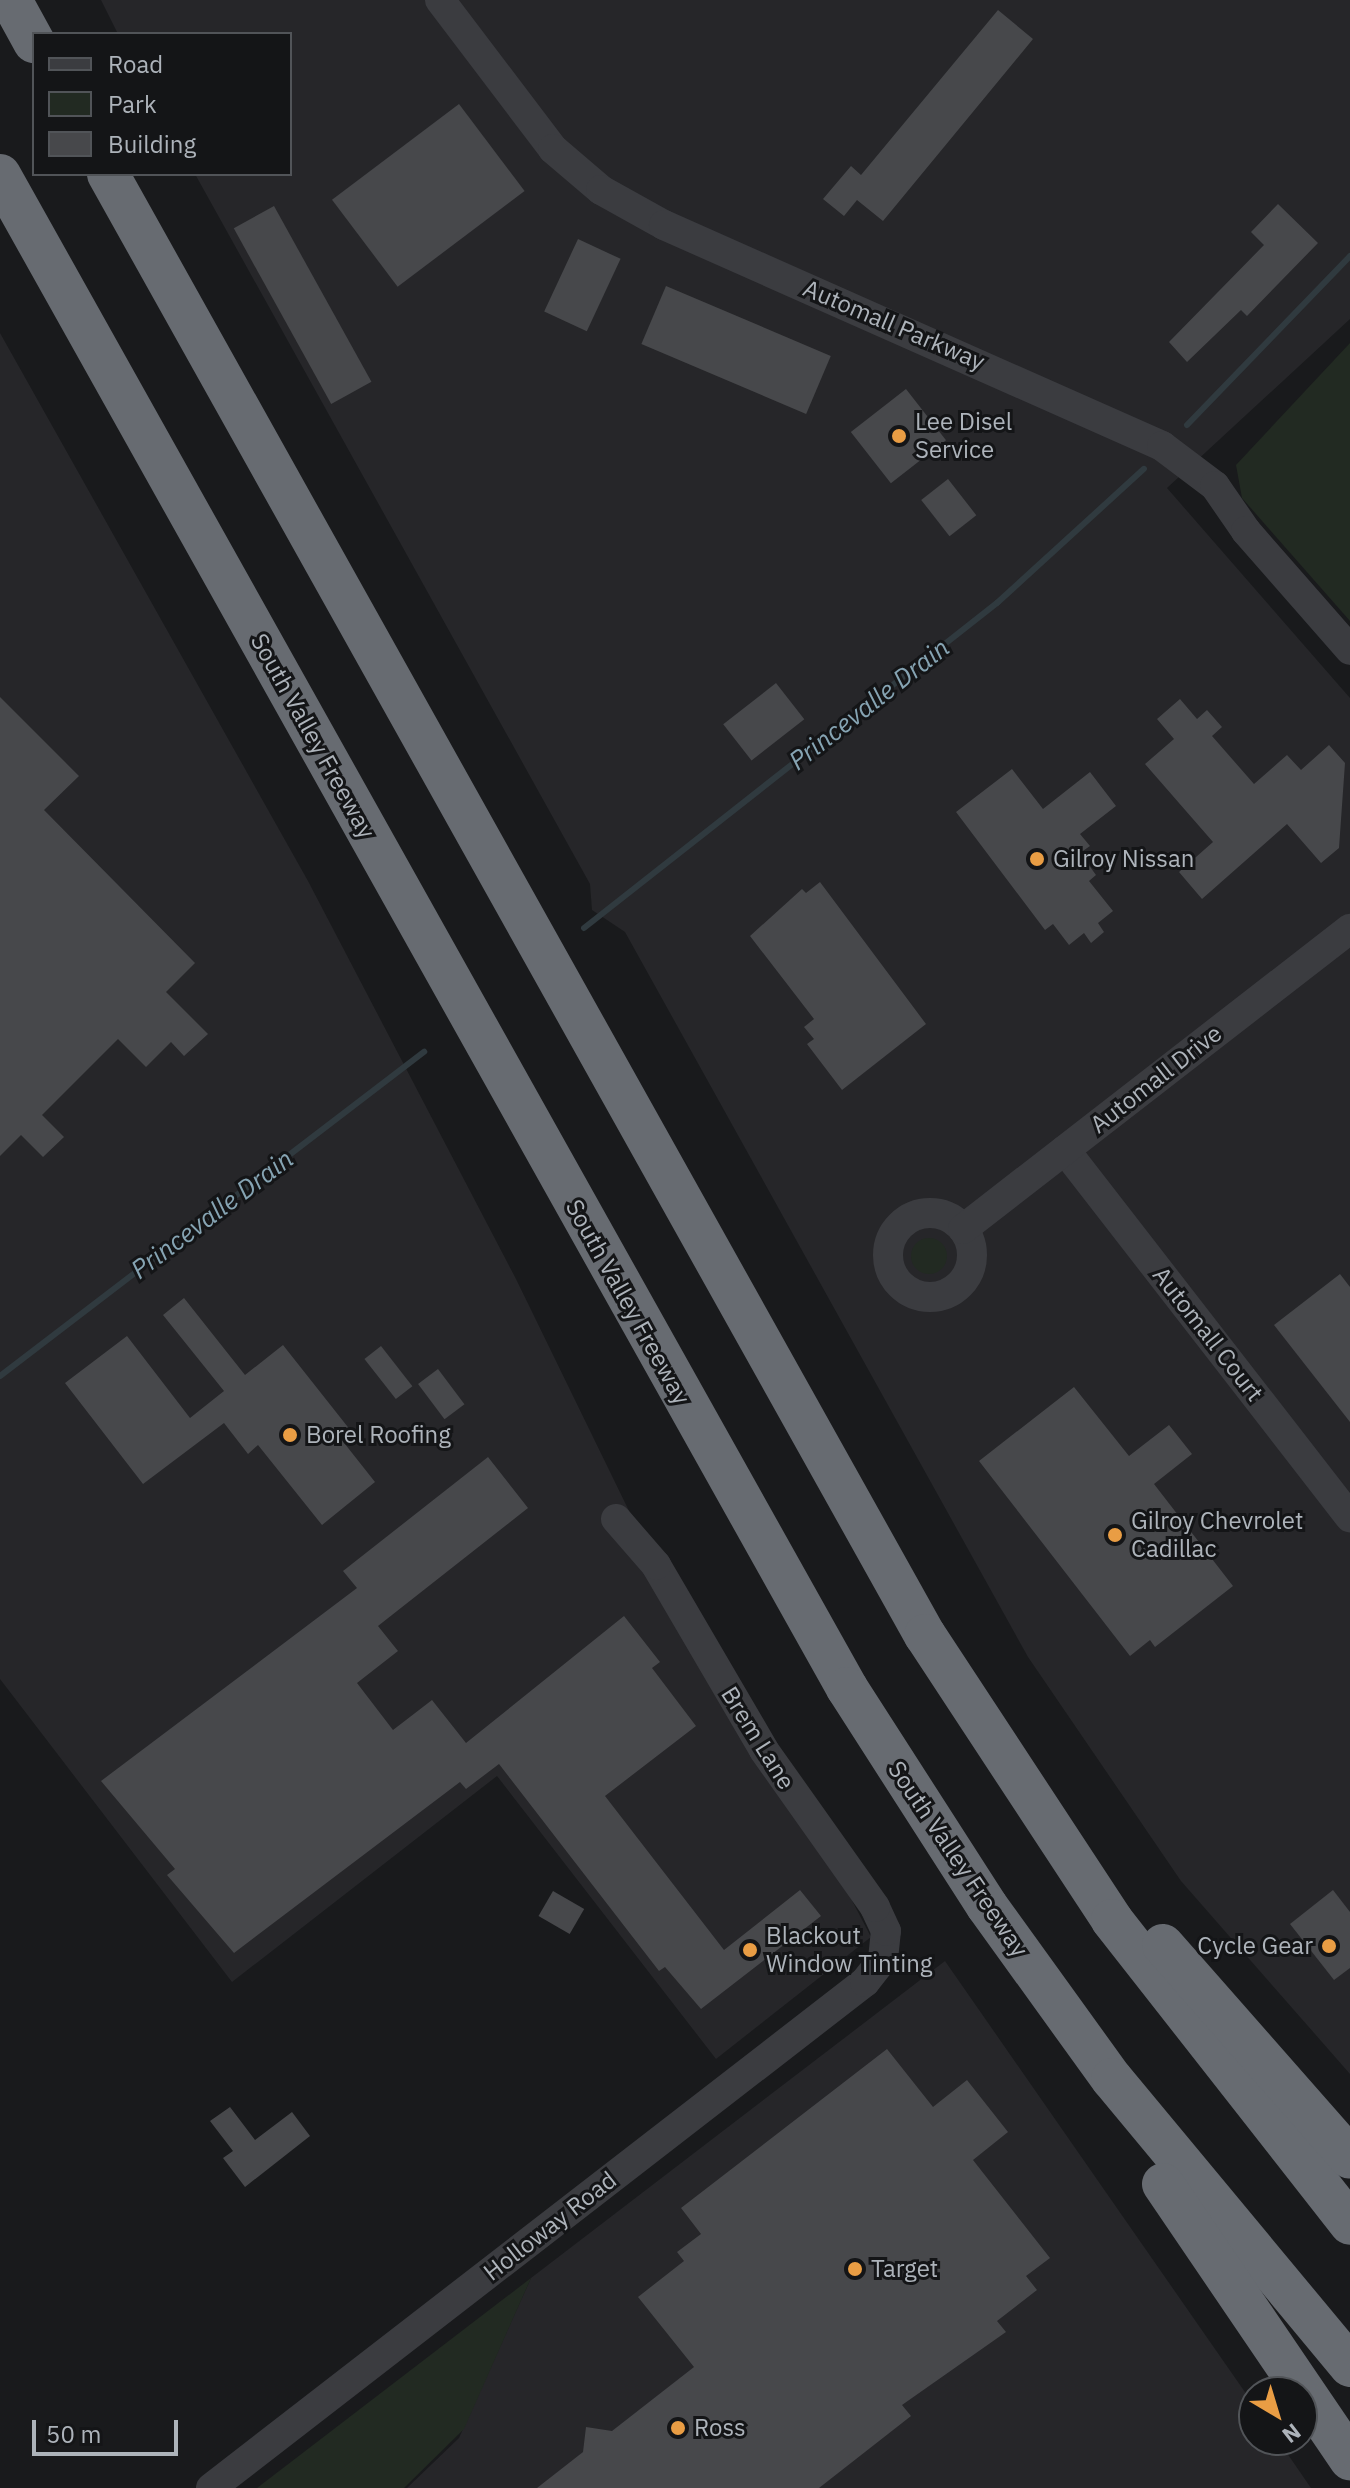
<!DOCTYPE html>
<style>
body{margin:0}
#map{position:relative;width:1350px;height:2488px;overflow:hidden;background:#191a1c;font-family:"IBM Plex Sans",sans-serif}
div>[style]{position:absolute}
[style*='--x']{left:calc(var(--x)*1px);top:calc(var(--y)*1px);width:calc(var(--w)*1px);rotate:calc(var(--a)*1deg)}
.built>*{inset:0;background:#262629}
.green>*{inset:0;background:#222a22}
.round{border-radius:50%}
.stream>*{height:6px;margin:-3px;padding:0 3px;transform-origin:3px;border-radius:3px;background:#303a3f}
.building>*{inset:0;background:#47484b;transform-origin:0 0}
.minor>*{height:30px;margin:-15px;padding:0 15px;transform-origin:15px;border-radius:15px;background:#3b3c40}
.minor>.ring{margin:-15px;padding:0;box-sizing:content-box;background:none;border:30px solid #3b3c40;border-radius:50%}
.highway>*{height:42px;margin:-21px;padding:0 21px;transform-origin:21px;border-radius:21px;background:#676b71}
.dots>*{width:22px;height:22px;translate:-50% -50%;box-sizing:border-box;border:4px solid #141517;border-radius:50%}
span{translate:-50% -50%;white-space:nowrap;text-align:center;line-height:1.15;-webkit-text-stroke:6px #141517;paint-order:stroke}
.street-label{font-size:24px;color:#adb3ba}
.poi-label{font-size:24px;color:#adb3ba}
.left{translate:0 -50%;text-align:left}
.right{translate:-100% -50%;text-align:right}
.water-label{font-size:26px;color:#86a4b3;font-style:italic}
.legend{position:absolute;left:32px;top:32px;width:260px;height:144px;box-sizing:border-box;background:#141517;border:2px solid #515458;margin:0;padding:10px 14px;list-style:none;font-size:24px;color:#adb3ba}
.legend li{display:flex;align-items:center;gap:16px;height:40px}
.legend b{width:40px;border:2px solid #515458}
.north{position:absolute;left:1238px;top:2376px;width:80px;height:80px;box-sizing:border-box;background:#141517;border:2px solid #515458;border-radius:50%;rotate:142deg;font-size:22px;font-weight:700;line-height:32px;text-align:center;color:#adb3ba}
.north::after{content:'';display:block;margin:auto;width:28px;height:36px;background:#e99d44;clip-path:polygon(50% 0,100% 100%,50% 72%,0 100%)}
.scale{position:absolute;left:32px;top:2420px;width:146px;height:36px;box-sizing:border-box;border:4px solid #adb3ba;border-top:0;padding-left:10px;font-size:24px;line-height:28px;white-space:nowrap;color:#adb3ba;-webkit-text-stroke:6px #141517;paint-order:stroke}
</style>
<div id="map">
<div class="built">
<i style="clip-path:polygon(101px 0,1350px 0,1350px 319px,1167px 488px,1350px 698px,1350px 2074px,1181px 1881px,1028px 1657px,625px 932px,592px 910px,590px 884px,195px 174px,290px 174px,290px 34px,118px 34px)"></i>
<i style="clip-path:polygon(0 333px,308px 881px,516px 1279px,728px 1714px,845px 1887px,871px 1937px,716px 2059px,497px 1776px,232px 1982px,0 1679px)"></i>
<i style="clip-path:polygon(945px 1961px,1254px 2405px,1254px 2440px,1278px 2440px,1311px 2488px,407px 2488px,459px 2438px,531px 2278px)"></i>
</div>
<div class="green">
<i style="clip-path:polygon(1350px 343px,1350px 621px,1242px 498px,1236px 465px)"></i>
<i class="round" style="left:911px;top:1238px;width:36px;height:36px"></i>
<i style="clip-path:polygon(531px 2278px,464px 2429px,404px 2488px,257px 2488px)"></i>
</div>
<div class="stream">
<i style="--x:1187;--y:425;--w:235;--a:-46"></i>
<i style="--x:584;--y:928;--w:526;--a:-38.2"></i>
<i style="--x:997;--y:603;--w:199;--a:-42.4"></i>
<i style="--x:0;--y:1376;--w:534;--a:-37.39"></i>
</div>
<div class="building">
<i style="clip-path:polygon(998px 10px,1033px 39px,883px 221px,857px 200px,844px 216px,823px 199px,851px 166px,861px 175px)"></i>
<i style="left:459px;top:104px;width:109px;height:159px;rotate:53deg"></i>
<i style="clip-path:polygon(1278px 204px,1318px 243px,1247px 316px,1241px 310px,1187px 362px,1169px 342px,1264px 245px,1251px 232px)"></i>
<i style="left:274px;top:206px;width:201px;height:46px;rotate:61deg"></i>
<i style="left:578px;top:239px;width:47px;height:80px;rotate:25deg"></i>
<i style="left:666px;top:286px;width:179px;height:63px;rotate:23deg"></i>
<i style="left:906px;top:389px;width:65px;height:70px;rotate:52deg"></i>
<i style="left:948px;top:479px;width:46px;height:34px;rotate:52deg"></i>
<i style="left:776px;top:683px;width:46px;height:67px;rotate:52deg"></i>
<i style="clip-path:polygon(0 697px,79px 776px,44px 810px,195px 963px,166px 992px,208px 1034px,184px 1056px,171px 1042px,146px 1067px,118px 1039px,42px 1115px,64px 1137px,43px 1157px,21px 1135px,0 1156px)"></i>
<i style="clip-path:polygon(1180px 699px,1197px 719px,1207px 710px,1222px 727px,1212px 736px,1254px 784px,1287px 755px,1301px 770px,1329px 745px,1345px 763px,1339px 848px,1321px 863px,1287px 824px,1202px 899px,1179px 872px,1213px 842px,1145px 764px,1174px 739px,1157px 719px)"></i>
<i style="clip-path:polygon(1012px 769px,1043px 809px,1090px 772px,1116px 806px,1080px 834px,1090px 846px,1080px 853px,1096px 875px,1089px 881px,1113px 911px,1098px 923px,1104px 932px,1091px 943px,1084px 933px,1069px 945px,1053px 924px,1045px 930px,956px 812px)"></i>
<i style="clip-path:polygon(820px 882px,926px 1024px,842px 1090px,807px 1044px,814px 1039px,804px 1027px,814px 1019px,750px 936px,802px 889px,806px 893px)"></i>
<i style="clip-path:polygon(1340px 1274px,1350px 1287px,1350px 1422px,1274px 1325px)"></i>
<i style="clip-path:polygon(184px 1298px,245px 1375px,283px 1345px,351px 1431px,341px 1439px,375px 1482px,322px 1525px,258px 1445px,248px 1454px,224px 1423px,143px 1484px,65px 1383px,127px 1336px,190px 1418px,224px 1391px,163px 1315px)"></i>
<i style="left:381px;top:1346px;width:51px;height:21px;rotate:52deg"></i>
<i style="left:438px;top:1369px;width:44px;height:25px;rotate:53deg"></i>
<i style="clip-path:polygon(1074px 1387px,1129px 1456px,1169px 1425px,1192px 1454px,1154px 1484px,1233px 1586px,1155px 1647px,1150px 1640px,1130px 1656px,979px 1461px)"></i>
<i style="clip-path:polygon(488px 1457px,528px 1508px,378px 1626px,398px 1651px,357px 1683px,393px 1730px,432px 1700px,466px 1743px,624px 1616px,660px 1662px,652px 1668px,696px 1726px,605px 1796px,724px 1950px,800px 1890px,821px 1916px,701px 2009px,665px 1967px,659px 1971px,499px 1764px,466px 1789px,460px 1782px,234px 1953px,167px 1875px,175px 1869px,101px 1781px,357px 1588px,343px 1571px)"></i>
<i style="clip-path:polygon(1333px 1890px,1350px 1912px,1350px 1968px,1334px 1980px,1290px 1924px)"></i>
<i style="left:553px;top:1891px;width:36px;height:29px;rotate:30deg"></i>
<i style="clip-path:polygon(887px 2049px,933px 2107px,967px 2080px,1008px 2132px,973px 2160px,1050px 2258px,1026px 2276px,1037px 2290px,997px 2321px,1006px 2332px,902px 2405px,911px 2416px,819px 2488px,537px 2488px,583px 2452px,586px 2427px,612px 2431px,694px 2367px,638px 2297px,684px 2261px,677px 2252px,701px 2234px,681px 2208px)"></i>
<i style="clip-path:polygon(230px 2107px,255px 2140px,292px 2112px,310px 2136px,245px 2187px,223px 2158px,233px 2151px,210px 2121px)"></i>
</div>
<div class="minor">
<i style="--x:440;--y:0;--w:187;--a:52.8"></i>
<i style="--x:553;--y:149;--w:63;--a:40.5"></i>
<i style="--x:601;--y:190;--w:72;--a:29.1"></i>
<i style="--x:664;--y:225;--w:545;--a:23.93"></i>
<i style="--x:1162;--y:446;--w:66;--a:37"></i>
<i style="--x:1215;--y:486;--w:55;--a:55.4"></i>
<i style="--x:1246;--y:531;--w:158;--a:48.8"></i>
<i style="--x:1065;--y:1150;--w:465;--a:52.2"></i>
<i class="ring" style="left:888px;top:1213px;width:54px;height:54px"></i>
<i style="--x:963;--y:1229;--w:490;--a:-37.8"></i>
<i style="--x:211;--y:2488;--w:827;--a:-37.73"></i>
<i style="--x:865;--y:1982;--w:29;--a:-52"></i>
<i style="--x:883;--y:1959;--w:28;--a:-84"></i>
<i style="--x:886;--y:1931;--w:26;--a:-115"></i>
<i style="--x:875;--y:1907;--w:192;--a:-125.3"></i>
<i style="--x:764;--y:1750;--w:214;--a:-120.3"></i>
<i style="--x:656;--y:1565;--w:61;--a:-131"></i>
</div>
<div class="highway">
<i style="--x:11;--y:0;--w:48;--a:61.3"></i>
<i style="--x:108;--y:174;--w:1674;--a:60.79"></i>
<i style="--x:925;--y:1635;--w:341;--a:56.7"></i>
<i style="--x:1112;--y:1920;--w:386;--a:51.9"></i>
<i style="--x:0;--y:175;--w:1734;--a:60.76"></i>
<i style="--x:847;--y:1688;--w:259;--a:57.3"></i>
<i style="--x:987;--y:1906;--w:213;--a:54.2"></i>
<i style="--x:1112;--y:2079;--w:373;--a:50.3"></i>
<i style="--x:1163;--y:1945;--w:283;--a:48.7"></i>
<i style="--x:1163;--y:2184;--w:333;--a:55.8"></i>
</div>
<div class="dots">
<i style="left:899px;top:436px;background:#e99d44"></i>
<i style="left:1037px;top:859px;background:#e99d44"></i>
<i style="left:290px;top:1435px;background:#e99d44"></i>
<i style="left:1115px;top:1535px;background:#e99d44"></i>
<i style="left:1329px;top:1946px;background:#e99d44"></i>
<i style="left:750px;top:1950px;background:#e99d44"></i>
<i style="left:855px;top:2269px;background:#e99d44"></i>
<i style="left:678px;top:2428px;background:#e99d44"></i>
</div>
<div class="street-label">
<span style="left:894px;top:325px;rotate:23deg">Automall Parkway</span>
<span style="left:313px;top:736px;rotate:61deg">South Valley Freeway</span>
<span style="left:1156px;top:1079px;rotate:-38deg">Automall Drive</span>
<span style="left:628px;top:1302px;rotate:61deg">South Valley Freeway</span>
<span style="left:1208px;top:1334px;rotate:52deg">Automall Court</span>
<span style="left:758px;top:1738px;rotate:58deg">Brem Lane</span>
<span style="left:958px;top:1859px;rotate:56deg">South Valley Freeway</span>
<span style="left:550px;top:2226px;rotate:-38deg">Holloway Road</span>
</div>
<div class="poi-label">
<span class="left" style="left:915px;top:436px">Lee Disel<br>Service</span>
<span class="left" style="left:1053px;top:859px">Gilroy Nissan</span>
<span class="left" style="left:306px;top:1435px">Borel Roofing</span>
<span class="left" style="left:1131px;top:1535px">Gilroy Chevrolet<br>Cadillac</span>
<span class="left" style="left:766px;top:1950px">Blackout<br>Window Tinting</span>
<span class="right" style="left:1313px;top:1946px">Cycle Gear</span>
<span class="left" style="left:871px;top:2269px">Target</span>
<span class="left" style="left:694px;top:2428px">Ross</span>
</div>
<div class="water-label">
<span style="left:869px;top:704px;rotate:-38deg">Princevalle Drain</span>
<span style="left:212px;top:1214px;rotate:-37deg">Princevalle Drain</span>
</div>
<ul class="legend">
<li><b style="height:10px;background:#3b3c40"></b>Road</li>
<li><b style="height:22px;background:#222a22"></b>Park</li>
<li><b style="height:22px;background:#47484b"></b>Building</li>
</ul>
<div class="north">N</div>
<div class="scale">50 m</div>
</div>
